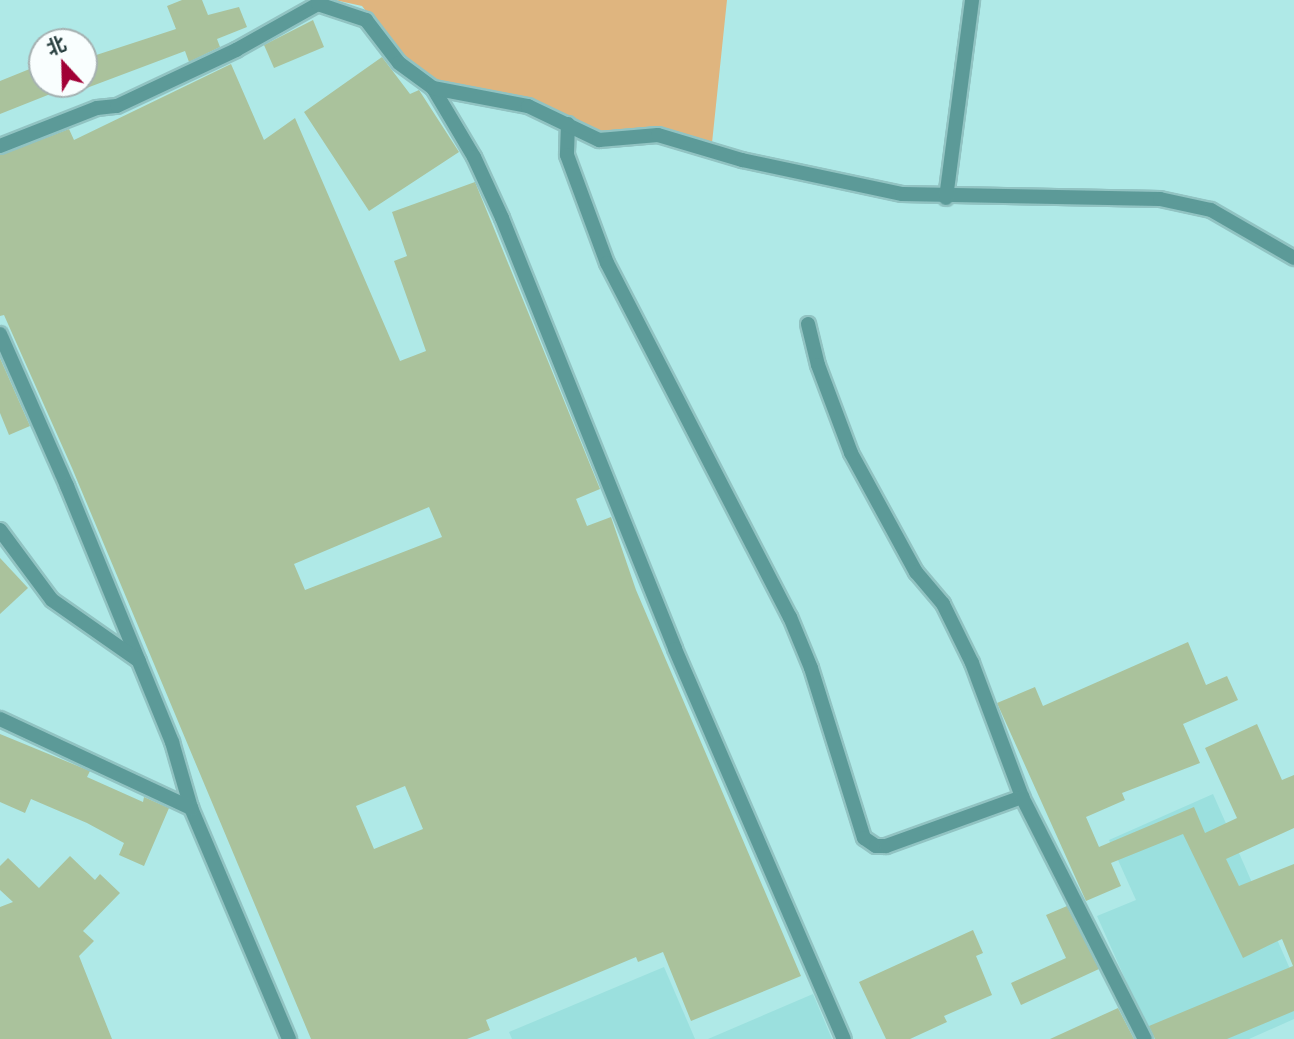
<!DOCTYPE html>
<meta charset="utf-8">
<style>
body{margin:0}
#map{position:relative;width:1294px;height:1039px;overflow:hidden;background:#afe9e7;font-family:Commissioner,"Noto Sans SC",sans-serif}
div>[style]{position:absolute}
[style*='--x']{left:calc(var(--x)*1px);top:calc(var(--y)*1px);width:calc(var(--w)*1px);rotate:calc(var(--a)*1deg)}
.built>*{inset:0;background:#9be0de}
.green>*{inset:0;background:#dfb57f}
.building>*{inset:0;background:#aac29c}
.roads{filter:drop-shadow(2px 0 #91c3c2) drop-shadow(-2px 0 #91c3c2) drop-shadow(0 2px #91c3c2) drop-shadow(0 -2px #91c3c2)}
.street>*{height:14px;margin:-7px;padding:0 7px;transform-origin:7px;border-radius:7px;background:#5c9a98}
span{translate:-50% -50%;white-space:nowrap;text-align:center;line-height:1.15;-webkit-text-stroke:5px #f9fefe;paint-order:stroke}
.north{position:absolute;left:28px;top:28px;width:70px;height:70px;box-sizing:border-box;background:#f9fefe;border:2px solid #a5b1b1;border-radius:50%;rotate:338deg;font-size:19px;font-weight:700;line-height:28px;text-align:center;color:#263d3d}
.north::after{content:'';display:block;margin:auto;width:24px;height:32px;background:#a10136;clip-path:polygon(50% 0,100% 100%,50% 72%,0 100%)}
</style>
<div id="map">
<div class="built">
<i style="clip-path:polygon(1213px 794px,1294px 978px,1294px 1019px,1249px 1039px,1152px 1039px,1097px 916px,1136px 900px,1109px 840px)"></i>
<i style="clip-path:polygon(664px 967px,695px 1039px,512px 1039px,509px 1032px)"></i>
<i style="clip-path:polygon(813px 994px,832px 1039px,708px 1039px)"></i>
</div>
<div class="green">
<i style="clip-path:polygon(335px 0,727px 0,712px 143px,663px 129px,607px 135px,537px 102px,438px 83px,413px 70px,362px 6px)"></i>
</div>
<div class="building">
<i style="clip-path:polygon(182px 0,202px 0,208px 15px,239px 7px,247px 27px,217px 39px,220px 47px,189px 62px,185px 51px,84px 89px,84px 59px,176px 29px,167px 6px)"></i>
<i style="clip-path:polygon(313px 20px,324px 47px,274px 68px,264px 45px)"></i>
<i style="clip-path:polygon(382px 57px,410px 94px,419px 90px,459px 152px,369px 211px,304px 112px)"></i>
<i style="clip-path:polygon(42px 64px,42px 84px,73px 85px,0 114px,0 81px)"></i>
<i style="clip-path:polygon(evenodd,231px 64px,264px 140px,295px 118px,400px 361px,426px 351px,394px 261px,407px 256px,392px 212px,475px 182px,600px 489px,576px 499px,587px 526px,611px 517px,636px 590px,801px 976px,691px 1021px,663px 952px,638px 962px,636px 957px,486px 1020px,490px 1030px,467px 1039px,311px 1039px,72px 468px,4px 315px,0 316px,0 155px,69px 129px,74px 140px,231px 64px,429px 507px,442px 537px,305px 590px,294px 564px,429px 507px,231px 64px,405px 786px,423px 829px,374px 849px,356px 806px,405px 786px)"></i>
<i style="clip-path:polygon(0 358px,30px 426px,9px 435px,0 413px)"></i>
<i style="clip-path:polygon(0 558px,28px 588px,0 614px)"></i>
<i style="clip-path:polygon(1188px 642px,1206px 685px,1227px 676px,1238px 700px,1183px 724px,1200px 763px,1122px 793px,1125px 800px,1086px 817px,1099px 847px,1194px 807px,1205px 833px,1237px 818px,1205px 748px,1257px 724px,1282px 780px,1294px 775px,1294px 828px,1226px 859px,1239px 886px,1294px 864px,1294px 1011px,1227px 1039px,1155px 1039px,1149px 1026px,1293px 966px,1282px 939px,1243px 958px,1183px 834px,1111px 863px,1121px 886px,1086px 901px,997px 703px,1035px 687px,1043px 706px)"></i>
<i style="clip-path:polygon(0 734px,90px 771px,87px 777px,143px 802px,144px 797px,169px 808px,144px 866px,119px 855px,124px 843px,87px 823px,31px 799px,25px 813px,0 802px)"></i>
<i style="clip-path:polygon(70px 856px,95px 880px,100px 874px,120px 893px,83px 931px,94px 941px,79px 956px,112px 1039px,0 1039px,0 907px,13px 902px,0 890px,0 866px,8px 858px,39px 888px)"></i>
<i style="clip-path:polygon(1067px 906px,1099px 969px,1021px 1005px,1011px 983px,1066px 958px,1046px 915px)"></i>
<i style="clip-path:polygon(973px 930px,983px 953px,976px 956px,992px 995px,944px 1016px,947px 1022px,910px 1039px,886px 1039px,859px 982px)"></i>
<i style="clip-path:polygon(1118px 1008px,1134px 1039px,1050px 1039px)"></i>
</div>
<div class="roads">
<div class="street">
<i style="--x:433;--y:88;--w:80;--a:59.3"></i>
<i style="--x:474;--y:157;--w:67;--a:65.3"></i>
<i style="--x:502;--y:218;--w:464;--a:68.1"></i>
<i style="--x:675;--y:649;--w:425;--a:66.6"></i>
<i style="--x:568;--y:124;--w:31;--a:92"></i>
<i style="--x:567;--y:155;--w:115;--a:69.7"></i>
<i style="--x:607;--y:263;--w:399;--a:62.7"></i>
<i style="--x:790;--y:617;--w:55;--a:67.6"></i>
<i style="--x:811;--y:668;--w:178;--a:72.7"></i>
<i style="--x:864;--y:838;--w:14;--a:34"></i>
<i style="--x:876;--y:846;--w:10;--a:0"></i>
<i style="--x:886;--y:846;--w:145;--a:-19.8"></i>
<i style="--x:0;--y:146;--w:104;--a:-21.4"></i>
<i style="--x:97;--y:108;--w:20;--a:-6"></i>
<i style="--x:117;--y:106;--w:132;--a:-25.2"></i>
<i style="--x:236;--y:50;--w:94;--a:-29.3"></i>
<i style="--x:318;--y:4;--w:51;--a:18.4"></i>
<i style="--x:366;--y:20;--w:54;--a:52.5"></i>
<i style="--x:399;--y:63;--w:42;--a:36.3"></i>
<i style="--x:433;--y:88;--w:97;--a:10.7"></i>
<i style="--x:528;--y:106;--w:79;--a:25.6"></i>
<i style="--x:599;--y:140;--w:59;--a:-4.8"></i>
<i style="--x:658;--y:135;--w:88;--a:16.6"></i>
<i style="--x:742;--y:160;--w:164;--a:12"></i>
<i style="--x:902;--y:194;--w:258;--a:1.1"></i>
<i style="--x:1160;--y:199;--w:52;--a:12.2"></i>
<i style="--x:1211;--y:210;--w:96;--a:30"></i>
<i style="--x:946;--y:198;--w:200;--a:-82.5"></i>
<i style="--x:808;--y:324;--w:42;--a:76.3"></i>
<i style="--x:818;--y:365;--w:94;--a:69.4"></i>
<i style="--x:851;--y:453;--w:136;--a:61.4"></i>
<i style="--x:916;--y:572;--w:42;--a:49.8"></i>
<i style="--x:943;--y:604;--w:66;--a:63.8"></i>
<i style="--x:972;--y:663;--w:143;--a:69.5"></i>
<i style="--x:1022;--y:797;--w:271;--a:63.1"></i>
<i style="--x:0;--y:334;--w:166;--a:66.2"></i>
<i style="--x:67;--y:486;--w:277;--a:67.7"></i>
<i style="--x:172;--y:742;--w:69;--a:73.9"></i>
<i style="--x:191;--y:808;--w:251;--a:67"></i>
<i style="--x:0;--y:530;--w:87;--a:53.4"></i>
<i style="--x:52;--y:600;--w:106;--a:35"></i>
<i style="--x:0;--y:719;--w:211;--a:25"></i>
</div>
</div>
<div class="north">北</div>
</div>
